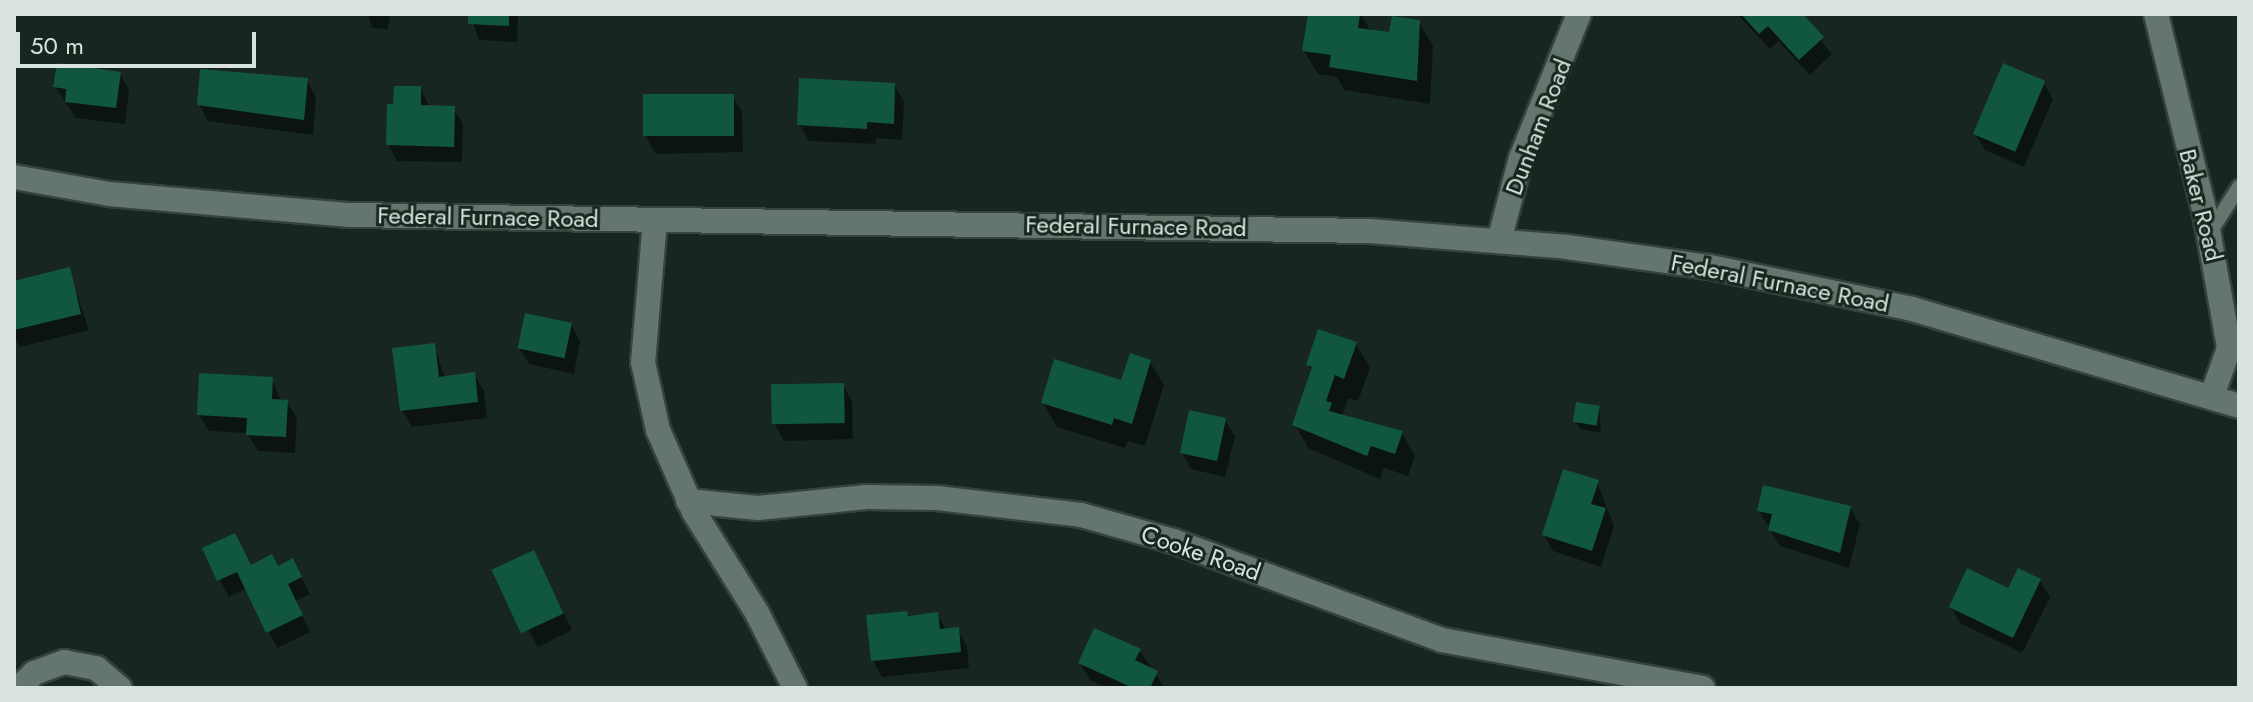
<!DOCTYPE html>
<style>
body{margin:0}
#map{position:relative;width:2253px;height:702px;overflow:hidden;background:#17271f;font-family:Jost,sans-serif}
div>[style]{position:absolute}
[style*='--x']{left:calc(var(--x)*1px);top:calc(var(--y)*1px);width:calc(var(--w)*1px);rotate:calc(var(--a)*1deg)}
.shadow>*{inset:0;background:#0007}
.building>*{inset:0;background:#11573d;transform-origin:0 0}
.roads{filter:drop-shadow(2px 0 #36423c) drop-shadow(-2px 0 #36423c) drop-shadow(0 2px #36423c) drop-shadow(0 -2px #36423c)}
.service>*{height:14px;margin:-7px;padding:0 7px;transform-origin:7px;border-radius:7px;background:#64766d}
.minor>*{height:24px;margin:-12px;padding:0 12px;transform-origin:12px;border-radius:12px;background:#64766d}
.secondary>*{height:24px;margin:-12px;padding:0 12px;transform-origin:12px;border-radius:12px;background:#64766d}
span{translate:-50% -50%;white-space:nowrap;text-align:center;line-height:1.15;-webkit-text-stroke:6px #17271f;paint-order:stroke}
.street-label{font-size:24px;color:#d9e3dd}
.frame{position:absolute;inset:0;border:16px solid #d9e3dd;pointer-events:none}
.scale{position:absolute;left:16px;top:32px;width:240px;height:36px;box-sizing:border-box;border:4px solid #d9e3dd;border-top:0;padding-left:10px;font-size:24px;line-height:28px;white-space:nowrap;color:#d9e3dd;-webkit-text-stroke:6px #17271f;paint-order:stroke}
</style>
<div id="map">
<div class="shadow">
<i style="clip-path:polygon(368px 14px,390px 14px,388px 29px,372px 28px)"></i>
<i style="clip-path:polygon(470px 14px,518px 14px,517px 42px,479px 40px)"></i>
<i style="clip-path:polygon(1310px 14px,1361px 14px,1371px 32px,1391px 35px,1419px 22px,1433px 46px,1430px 104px,1344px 90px,1337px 77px,1318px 74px,1304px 51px)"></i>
<i style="clip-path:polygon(1737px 14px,1800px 14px,1832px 54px,1810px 75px,1778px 41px,1770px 49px)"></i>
<i style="clip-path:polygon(120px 74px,129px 90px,125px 124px,76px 118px,55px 87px)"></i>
<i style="clip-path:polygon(307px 80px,316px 97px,313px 135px,208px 121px,199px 104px)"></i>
<i style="clip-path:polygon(2044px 83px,2053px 99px,2024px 167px,1985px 150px,1975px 134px)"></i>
<i style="clip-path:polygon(894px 85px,904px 101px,902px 140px,876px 138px,876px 144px,809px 141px,799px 124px)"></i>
<i style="clip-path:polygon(420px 88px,430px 107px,453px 108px,463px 124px,462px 162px,397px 161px,388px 144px,395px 106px)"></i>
<i style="clip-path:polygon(732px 96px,742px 112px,743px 152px,656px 154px,646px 137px)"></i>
<i style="clip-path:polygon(69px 270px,89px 330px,20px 347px,14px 337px,14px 283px)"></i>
<i style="clip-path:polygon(571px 324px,580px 341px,574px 374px,529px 364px,519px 348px)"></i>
<i style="clip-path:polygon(1356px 344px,1370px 368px,1358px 401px,1348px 398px,1342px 416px,1402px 433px,1415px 456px,1408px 476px,1384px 468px,1380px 479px,1308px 448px,1295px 424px,1313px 373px,1308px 364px)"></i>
<i style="clip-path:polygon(434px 345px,445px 378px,474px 374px,484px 391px,487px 418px,412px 427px,402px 411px)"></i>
<i style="clip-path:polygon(1150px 362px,1164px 385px,1145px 446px,1128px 441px,1125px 448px,1057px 427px,1043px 403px,1123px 382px)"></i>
<i style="clip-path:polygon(272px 379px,281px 402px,287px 402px,297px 418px,295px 453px,258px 451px,247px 433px,209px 431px,199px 415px)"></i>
<i style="clip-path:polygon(843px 385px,852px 401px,853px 439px,784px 441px,775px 425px)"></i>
<i style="clip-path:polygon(1599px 408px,1601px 433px,1580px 429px,1575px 421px)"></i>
<i style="clip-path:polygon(1225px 420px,1235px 436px,1225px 477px,1191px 469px,1182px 453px)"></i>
<i style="clip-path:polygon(1597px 482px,1614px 526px,1601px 567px,1553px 551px,1544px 535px)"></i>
<i style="clip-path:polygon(1850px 508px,1860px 524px,1849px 568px,1780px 546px,1759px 511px)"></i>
<i style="clip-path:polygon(204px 549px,251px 567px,278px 568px,293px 561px,310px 594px,295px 601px,310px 632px,277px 648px,247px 588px,229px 597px)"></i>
<i style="clip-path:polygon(542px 569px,572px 630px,538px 647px,495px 571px)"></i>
<i style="clip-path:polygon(2040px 581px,2050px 597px,2022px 653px,1960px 623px,1951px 606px)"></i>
<i style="clip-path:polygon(937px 614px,947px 631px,958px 630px,967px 646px,969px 668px,882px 677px,873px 661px,869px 617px)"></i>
<i style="clip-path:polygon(1139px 650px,1165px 688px,1108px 688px,1090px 680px,1080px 663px)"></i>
</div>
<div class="building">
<i style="clip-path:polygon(468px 14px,509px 14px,509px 26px,468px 24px)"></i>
<i style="clip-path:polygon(1308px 14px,1360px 14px,1358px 28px,1389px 32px,1392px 16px,1420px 20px,1417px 81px,1329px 67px,1331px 55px,1302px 51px)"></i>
<i style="clip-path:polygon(1741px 14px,1803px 14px,1824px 37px,1799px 60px,1768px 26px,1759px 34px)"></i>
<i style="clip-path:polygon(57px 63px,121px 72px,116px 108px,65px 102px,66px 89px,53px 87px)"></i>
<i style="left:2003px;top:63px;width:46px;height:77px;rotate:23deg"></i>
<i style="clip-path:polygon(200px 69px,308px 78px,304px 120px,197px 105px)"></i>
<i style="clip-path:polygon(799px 78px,895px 83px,894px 124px,867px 122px,867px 129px,797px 125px)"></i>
<i style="clip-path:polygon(394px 86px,421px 86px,421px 105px,455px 106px,454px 147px,386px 145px,387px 104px,393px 104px)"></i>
<i style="left:734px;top:94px;width:42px;height:91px;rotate:90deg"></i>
<i style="clip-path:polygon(70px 267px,81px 314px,14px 330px,14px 281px)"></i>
<i style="left:525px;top:313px;width:48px;height:36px;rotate:12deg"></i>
<i style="clip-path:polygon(1318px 329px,1357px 342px,1344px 379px,1335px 375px,1326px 401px,1332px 403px,1329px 411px,1403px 431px,1395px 454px,1371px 446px,1367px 456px,1292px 425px,1312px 367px,1306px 365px)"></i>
<i style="clip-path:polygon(435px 343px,439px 377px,475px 372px,478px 402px,400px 411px,392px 348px)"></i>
<i style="clip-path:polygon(1130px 353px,1151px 360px,1132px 424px,1114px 418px,1112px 425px,1041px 403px,1054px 359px,1121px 380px)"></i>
<i style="clip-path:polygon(199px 373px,273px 377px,272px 399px,288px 400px,286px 437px,246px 435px,247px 418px,197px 415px)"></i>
<i style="left:844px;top:383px;width:40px;height:73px;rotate:89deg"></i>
<i style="left:1576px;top:402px;width:24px;height:20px;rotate:9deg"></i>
<i style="left:1189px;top:410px;width:38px;height:44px;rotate:12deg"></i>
<i style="clip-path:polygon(1563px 469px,1599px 480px,1591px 504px,1606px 508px,1592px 551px,1542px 535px)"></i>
<i style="clip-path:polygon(1763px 485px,1851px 506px,1840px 553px,1768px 530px,1772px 514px,1757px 511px)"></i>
<i style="clip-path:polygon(235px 533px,251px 565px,272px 554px,278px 566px,293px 558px,302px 577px,288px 584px,303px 615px,266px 633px,237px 572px,217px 581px,202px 548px)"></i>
<i style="left:534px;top:550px;width:70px;height:47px;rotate:65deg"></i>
<i style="clip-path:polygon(1967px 568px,2008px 588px,2018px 568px,2041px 579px,2013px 638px,1949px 607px)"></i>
<i style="clip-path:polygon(907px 611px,908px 616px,938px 612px,940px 629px,959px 627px,961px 652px,871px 661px,866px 615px)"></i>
<i style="clip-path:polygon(1094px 628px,1141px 649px,1135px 660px,1158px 671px,1150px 688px,1133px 688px,1078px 663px)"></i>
</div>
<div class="roads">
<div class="service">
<i style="--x:2209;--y:234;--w:56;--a:-57.4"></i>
</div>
<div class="minor">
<i style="--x:2156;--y:14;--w:205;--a:76.2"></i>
<i style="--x:2205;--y:213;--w:137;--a:79.9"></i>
<i style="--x:2229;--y:348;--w:51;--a:109.5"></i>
<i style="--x:655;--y:220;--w:143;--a:94.8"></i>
<i style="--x:643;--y:362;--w:70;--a:77.6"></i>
<i style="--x:658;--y:430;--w:90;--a:66.3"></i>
<i style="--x:694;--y:512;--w:119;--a:58"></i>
<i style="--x:757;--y:613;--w:84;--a:63.1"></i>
<i style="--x:1499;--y:241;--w:86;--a:-75.2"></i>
<i style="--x:1521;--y:158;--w:155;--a:-68.1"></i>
<i style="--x:688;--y:501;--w:70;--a:5.7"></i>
<i style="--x:758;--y:508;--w:109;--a:-5.8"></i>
<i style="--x:866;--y:497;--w:71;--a:0.8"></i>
<i style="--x:937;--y:498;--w:145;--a:6.7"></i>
<i style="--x:1081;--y:515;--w:96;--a:15.8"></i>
<i style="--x:1173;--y:541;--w:287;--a:20.2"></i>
<i style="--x:1442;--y:640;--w:265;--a:10.4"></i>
<i style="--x:19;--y:688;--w:21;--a:-45"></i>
<i style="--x:34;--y:673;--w:32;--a:-20"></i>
<i style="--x:64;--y:662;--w:33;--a:11"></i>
<i style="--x:96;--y:668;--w:31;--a:40"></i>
</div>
<div class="secondary">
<i style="--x:14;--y:177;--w:97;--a:10.1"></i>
<i style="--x:109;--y:194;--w:242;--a:5"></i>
<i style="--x:350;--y:215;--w:1020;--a:0.9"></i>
<i style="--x:1370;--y:231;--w:198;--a:4.6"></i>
<i style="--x:1567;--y:247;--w:144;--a:8"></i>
<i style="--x:1710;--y:267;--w:206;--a:11.7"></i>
<i style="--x:1912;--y:309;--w:341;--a:16.5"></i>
</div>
</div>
<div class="street-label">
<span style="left:1538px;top:127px;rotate:-69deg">Dunham Road</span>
<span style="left:2201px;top:205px;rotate:76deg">Baker Road</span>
<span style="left:488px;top:217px;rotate:1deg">Federal Furnace Road</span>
<span style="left:1136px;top:226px;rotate:1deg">Federal Furnace Road</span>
<span style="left:1780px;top:283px;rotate:11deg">Federal Furnace Road</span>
<span style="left:1201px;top:553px;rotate:19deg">Cooke Road</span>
</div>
<div class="frame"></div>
<div class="scale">50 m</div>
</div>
